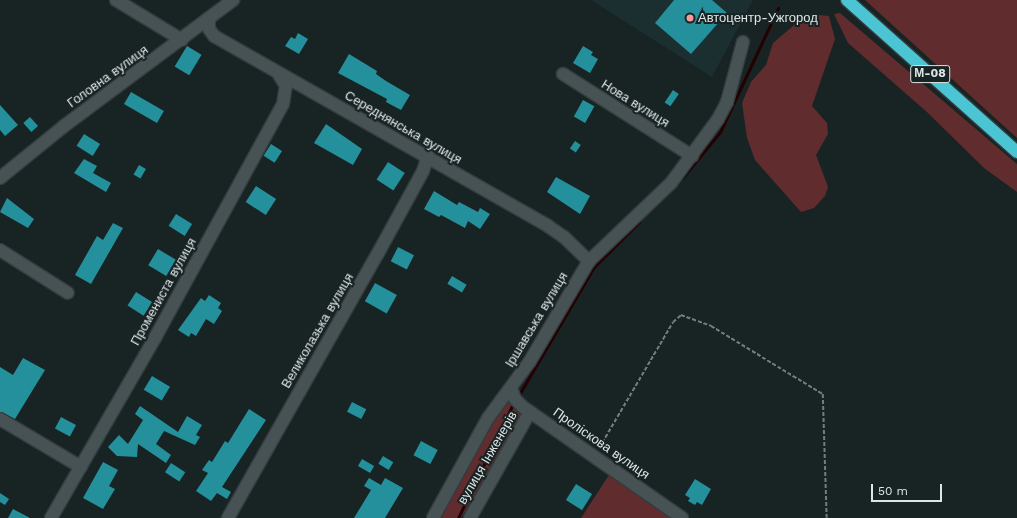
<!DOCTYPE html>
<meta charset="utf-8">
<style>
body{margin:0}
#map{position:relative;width:1017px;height:518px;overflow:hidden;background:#182324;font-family:"Work Sans",sans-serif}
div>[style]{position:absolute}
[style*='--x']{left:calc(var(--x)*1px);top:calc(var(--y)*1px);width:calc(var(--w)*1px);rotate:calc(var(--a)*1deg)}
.built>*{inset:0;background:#1b2e30}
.green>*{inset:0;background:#602c2e}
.stream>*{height:3px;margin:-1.5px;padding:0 1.5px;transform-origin:1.5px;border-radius:1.5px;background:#240003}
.building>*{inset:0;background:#24909c;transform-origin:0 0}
.path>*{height:1.5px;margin-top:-0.75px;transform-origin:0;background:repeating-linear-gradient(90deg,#747d7e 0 4px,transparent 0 6px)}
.roads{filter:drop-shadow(1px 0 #343c3e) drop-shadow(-1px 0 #343c3e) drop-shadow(0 1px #343c3e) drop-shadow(0 -1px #343c3e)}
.minor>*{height:12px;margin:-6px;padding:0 6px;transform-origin:6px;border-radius:6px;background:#465254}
.highway>*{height:12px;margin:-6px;padding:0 6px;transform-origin:6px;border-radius:6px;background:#4bc4d4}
.dots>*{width:11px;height:11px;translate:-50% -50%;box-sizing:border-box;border:2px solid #182324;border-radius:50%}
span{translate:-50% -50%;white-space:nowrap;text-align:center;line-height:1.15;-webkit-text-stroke:4px #182324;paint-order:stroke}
.shield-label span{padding:1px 3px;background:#182324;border:1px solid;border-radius:3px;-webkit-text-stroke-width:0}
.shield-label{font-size:12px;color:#dee5e6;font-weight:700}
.poi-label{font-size:13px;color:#dee5e6}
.left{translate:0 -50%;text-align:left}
.street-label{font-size:13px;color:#dee5e6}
.scale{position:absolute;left:871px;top:484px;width:71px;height:18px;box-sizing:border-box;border:2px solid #dee5e6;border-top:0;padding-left:5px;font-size:12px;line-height:14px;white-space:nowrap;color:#dee5e6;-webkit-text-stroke:3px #182324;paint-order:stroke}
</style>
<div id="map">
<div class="built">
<i style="clip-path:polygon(591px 0,753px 0,712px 77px)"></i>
</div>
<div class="green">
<i style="clip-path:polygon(865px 0,1017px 0,1017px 138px)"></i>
<i style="clip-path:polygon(840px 13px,1017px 164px,1017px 192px,984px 168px,928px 113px,848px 43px,834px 14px)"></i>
<i style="clip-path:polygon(807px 14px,829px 16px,835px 39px,812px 106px,827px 123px,828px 134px,816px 155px,828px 187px,825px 196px,814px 208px,801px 212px,755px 160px,747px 138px,742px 103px,751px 82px,766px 65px,773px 43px)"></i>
<i style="clip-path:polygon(508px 398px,522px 414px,461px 518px,437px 518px)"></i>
<i style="clip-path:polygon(609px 475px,674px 518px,581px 518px)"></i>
</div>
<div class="stream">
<i style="--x:682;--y:178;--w:60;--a:-50.4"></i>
<i style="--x:720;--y:132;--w:137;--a:-64.9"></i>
<i style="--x:520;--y:393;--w:146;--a:-59.6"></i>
<i style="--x:594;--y:267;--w:64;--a:-45"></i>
<i style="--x:458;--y:518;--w:124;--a:-64.3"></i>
</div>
<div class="building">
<i style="clip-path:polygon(674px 0,712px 0,727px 13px,691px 54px,655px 23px)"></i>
<i style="clip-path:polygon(298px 33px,308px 39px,299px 54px,285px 46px,291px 37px,295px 39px)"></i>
<i style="left:187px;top:46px;width:17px;height:24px;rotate:31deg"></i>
<i style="clip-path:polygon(583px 46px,593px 52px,591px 55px,598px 59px,590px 73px,573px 63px)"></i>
<i style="clip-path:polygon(349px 54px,377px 71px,376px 74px,386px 81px,410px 95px,401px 110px,386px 102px,387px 99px,338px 73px)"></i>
<i style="left:673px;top:90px;width:7px;height:15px;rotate:34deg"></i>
<i style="left:131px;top:92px;width:38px;height:14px;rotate:30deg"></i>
<i style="left:583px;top:100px;width:13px;height:19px;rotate:29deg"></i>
<i style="clip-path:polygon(0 105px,18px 125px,5px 136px,0 130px)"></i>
<i style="left:30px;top:117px;width:12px;height:9px;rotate:48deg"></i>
<i style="clip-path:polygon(326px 124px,362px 149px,353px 165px,314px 143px)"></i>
<i style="left:84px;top:134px;width:19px;height:14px;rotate:32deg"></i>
<i style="left:575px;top:141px;width:7px;height:9px;rotate:34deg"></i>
<i style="left:271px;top:144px;width:13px;height:14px;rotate:32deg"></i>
<i style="clip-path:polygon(84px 159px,97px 166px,93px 173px,111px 183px,106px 192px,74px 173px)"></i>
<i style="left:388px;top:162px;width:20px;height:21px;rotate:33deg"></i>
<i style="left:139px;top:165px;width:8px;height:11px;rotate:30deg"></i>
<i style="clip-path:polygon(556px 177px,590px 196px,580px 214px,547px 192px)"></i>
<i style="left:256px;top:186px;width:24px;height:19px;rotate:33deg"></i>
<i style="clip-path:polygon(434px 191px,457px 205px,459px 202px,478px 212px,480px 208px,490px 214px,480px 229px,468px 221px,465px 228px,441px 215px,439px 217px,424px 209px)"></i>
<i style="clip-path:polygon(7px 198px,34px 219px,28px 228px,0 212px)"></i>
<i style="left:176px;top:214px;width:19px;height:14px;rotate:32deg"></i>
<i style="clip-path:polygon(113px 223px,123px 228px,91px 284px,75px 275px,97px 236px,103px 240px)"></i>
<i style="left:398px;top:247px;width:18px;height:16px;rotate:27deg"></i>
<i style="left:158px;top:249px;width:21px;height:19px;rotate:31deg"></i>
<i style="left:452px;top:276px;width:17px;height:9px;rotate:31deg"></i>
<i style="left:375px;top:283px;width:25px;height:21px;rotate:29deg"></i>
<i style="left:136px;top:292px;width:19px;height:16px;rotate:32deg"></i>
<i style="clip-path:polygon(209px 295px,221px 303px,218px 308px,222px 311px,214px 324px,206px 319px,196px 336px,191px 333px,189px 337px,178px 330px,201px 298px,205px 301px)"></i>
<i style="clip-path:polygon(23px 358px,45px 370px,15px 419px,0 412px,0 367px,13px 375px)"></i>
<i style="left:152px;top:376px;width:21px;height:16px;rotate:31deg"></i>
<i style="left:352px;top:402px;width:16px;height:11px;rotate:27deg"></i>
<i style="clip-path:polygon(140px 406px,178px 432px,187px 416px,202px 425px,196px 435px,200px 437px,195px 445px,164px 431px,156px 444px,171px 455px,166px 463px,138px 444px,137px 457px,117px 456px,108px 447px,119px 435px,128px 444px,143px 420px,135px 414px)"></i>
<i style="clip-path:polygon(249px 409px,266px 420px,222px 487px,231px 492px,227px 499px,217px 493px,211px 501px,196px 491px,208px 473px,202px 470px,209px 460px,212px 462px,225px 441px,228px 443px)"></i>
<i style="left:61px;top:417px;width:17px;height:13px;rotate:28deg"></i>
<i style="left:421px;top:441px;width:19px;height:16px;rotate:28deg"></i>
<i style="left:383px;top:456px;width:12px;height:9px;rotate:31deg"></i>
<i style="left:362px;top:459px;width:14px;height:8px;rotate:30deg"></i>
<i style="clip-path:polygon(103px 462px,118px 470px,109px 486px,115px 489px,103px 509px,83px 498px)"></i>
<i style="left:171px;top:463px;width:17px;height:11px;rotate:33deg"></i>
<i style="clip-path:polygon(369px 478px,381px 485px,385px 478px,403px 488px,385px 518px,354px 518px,371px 490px,364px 486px)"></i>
<i style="clip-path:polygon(695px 479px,711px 489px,702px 505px,697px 502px,695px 505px,688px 501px,690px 498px,685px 495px)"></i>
<i style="left:576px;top:484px;width:19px;height:19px;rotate:32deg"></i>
<i style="clip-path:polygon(0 493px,9px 499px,5px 505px,0 502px)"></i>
<i style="clip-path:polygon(13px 509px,30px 518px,8px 518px)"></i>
</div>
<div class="path">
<i style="--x:599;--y:448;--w:146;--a:-59.6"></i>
<i style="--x:673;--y:322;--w:11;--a:-41"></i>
<i style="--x:681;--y:315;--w:32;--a:20"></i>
<i style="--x:711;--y:326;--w:131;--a:31.3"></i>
<i style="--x:823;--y:394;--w:124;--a:88.2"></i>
</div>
<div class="roads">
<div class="minor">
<i style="--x:116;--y:0;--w:77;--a:31.2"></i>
<i style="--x:209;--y:18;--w:11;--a:90"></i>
<i style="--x:209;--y:29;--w:9;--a:54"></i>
<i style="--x:214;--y:36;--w:384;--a:29.6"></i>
<i style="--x:548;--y:226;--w:19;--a:35"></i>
<i style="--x:564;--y:237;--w:35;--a:44"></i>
<i style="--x:563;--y:74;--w:153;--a:32.4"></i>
<i style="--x:0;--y:178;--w:82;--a:-39.1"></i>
<i style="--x:64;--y:126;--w:211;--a:-36.7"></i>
<i style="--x:0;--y:250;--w:80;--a:32.3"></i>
<i style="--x:511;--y:388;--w:12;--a:70"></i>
<i style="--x:515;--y:399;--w:11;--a:45"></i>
<i style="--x:523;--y:407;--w:194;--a:34.9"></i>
<i style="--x:0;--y:419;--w:94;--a:30.7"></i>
<i style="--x:51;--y:518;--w:210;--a:-60"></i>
<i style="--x:156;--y:336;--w:264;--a:-61.3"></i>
<i style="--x:283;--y:104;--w:18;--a:-81"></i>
<i style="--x:286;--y:86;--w:13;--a:-122"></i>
<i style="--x:228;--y:518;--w:302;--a:-60.5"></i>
<i style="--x:377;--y:255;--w:96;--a:-61.3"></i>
<i style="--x:423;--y:171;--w:16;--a:-72"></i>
<i style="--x:433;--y:518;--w:114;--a:-61.2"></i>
<i style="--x:488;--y:418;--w:71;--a:-53.6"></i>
<i style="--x:530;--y:361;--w:116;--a:-59.5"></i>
<i style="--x:589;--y:261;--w:113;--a:-43.6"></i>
<i style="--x:671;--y:183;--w:79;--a:-53.7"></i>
<i style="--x:718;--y:119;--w:19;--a:-62"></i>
<i style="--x:727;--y:102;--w:62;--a:-75.1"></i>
<i style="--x:470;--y:518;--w:122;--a:-60.5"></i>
</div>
<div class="highway">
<i style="--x:847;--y:0;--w:228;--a:41.8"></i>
</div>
</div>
<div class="dots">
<i style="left:690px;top:18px;background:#f59b9c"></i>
</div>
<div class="shield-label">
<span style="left:930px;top:74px">М-08</span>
</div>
<div class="poi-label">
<span class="left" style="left:698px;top:18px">Автоцентр-Ужгород</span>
</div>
<div class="street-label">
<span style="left:108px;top:77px;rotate:-36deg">Головна вулиця</span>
<span style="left:635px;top:104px;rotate:32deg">Нова вулиця</span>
<span style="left:403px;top:128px;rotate:30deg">Середнянська вулиця</span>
<span style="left:164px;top:292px;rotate:-61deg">Промениста вулиця</span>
<span style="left:537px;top:320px;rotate:-59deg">Іршавська вулиця</span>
<span style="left:318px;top:331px;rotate:-60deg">Великолазька вулиця</span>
<span style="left:601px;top:444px;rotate:35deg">Проліскова вулиця</span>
<span style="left:488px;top:458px;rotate:-60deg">вулиця Інженерів</span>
</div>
<div class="scale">50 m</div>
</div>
